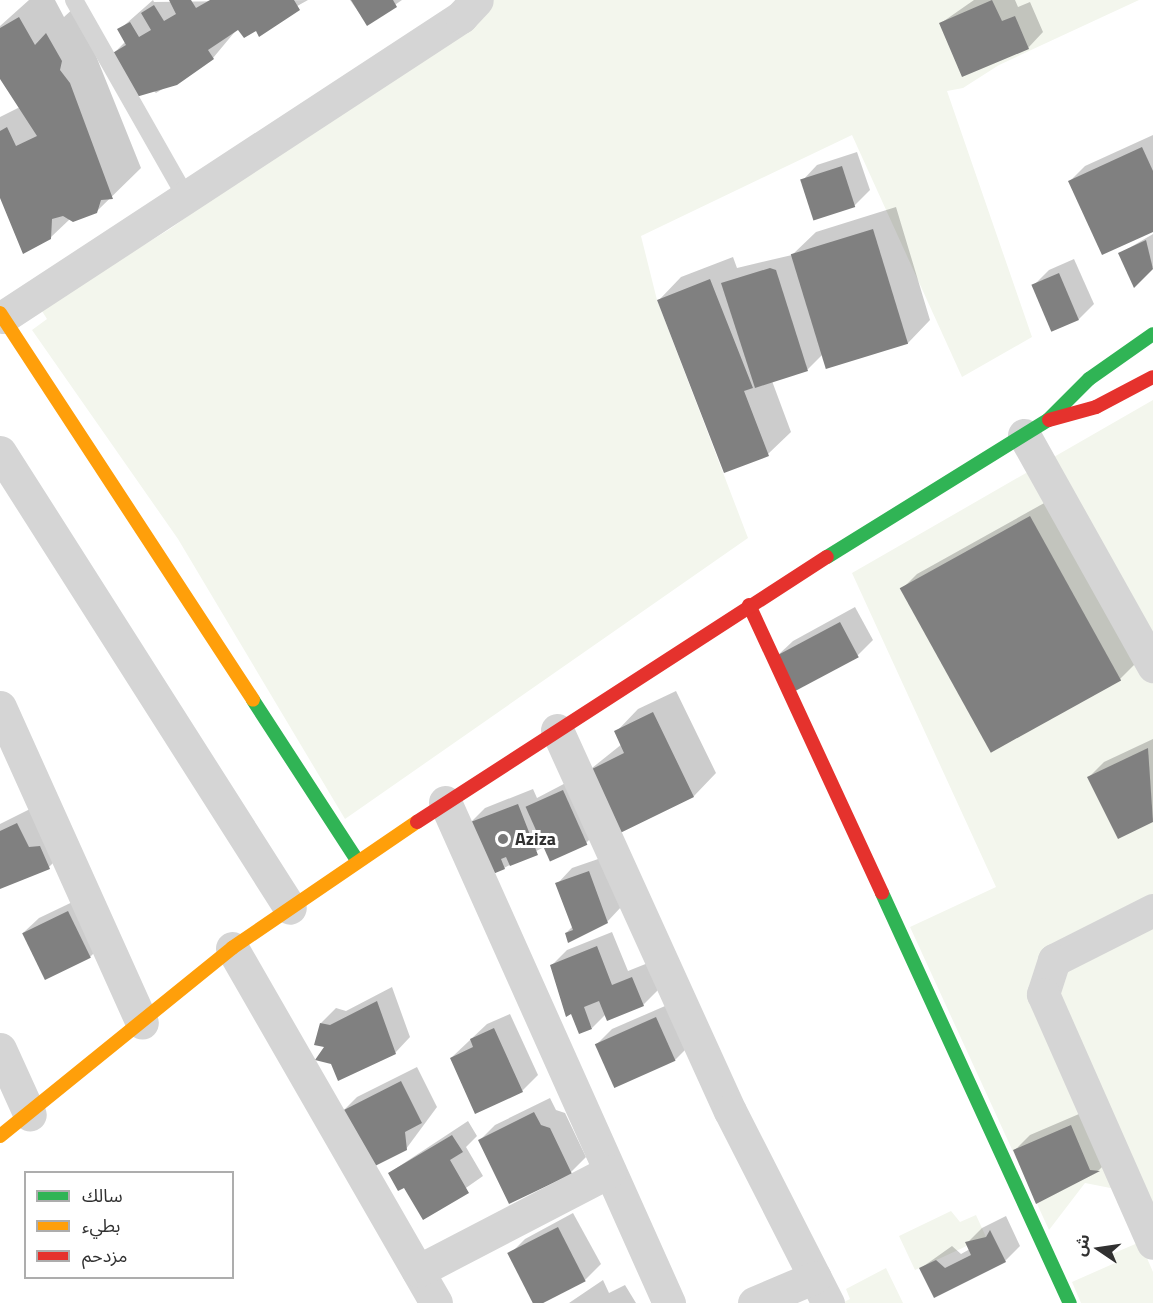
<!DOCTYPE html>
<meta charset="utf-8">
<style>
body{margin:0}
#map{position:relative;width:1153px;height:1303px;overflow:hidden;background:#fff;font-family:"Titillium Web","Noto Sans Arabic",sans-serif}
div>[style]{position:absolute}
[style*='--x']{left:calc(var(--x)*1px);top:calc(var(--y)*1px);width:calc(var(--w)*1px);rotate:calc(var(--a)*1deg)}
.green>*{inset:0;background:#f3f6ed}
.shadow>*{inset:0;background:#0003}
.building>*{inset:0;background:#808080;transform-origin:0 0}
.lane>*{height:18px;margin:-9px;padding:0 9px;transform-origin:9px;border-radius:9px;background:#d5d5d5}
.street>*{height:33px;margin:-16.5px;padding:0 16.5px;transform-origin:16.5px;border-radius:16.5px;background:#d5d5d5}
.fast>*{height:14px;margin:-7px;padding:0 7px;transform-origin:7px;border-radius:7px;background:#30b455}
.slow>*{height:14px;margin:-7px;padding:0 7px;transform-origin:7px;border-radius:7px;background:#ff9f0a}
.jam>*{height:14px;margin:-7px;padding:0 7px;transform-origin:7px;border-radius:7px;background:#e5322d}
.dots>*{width:16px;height:16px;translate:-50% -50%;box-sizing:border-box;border:3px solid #fff;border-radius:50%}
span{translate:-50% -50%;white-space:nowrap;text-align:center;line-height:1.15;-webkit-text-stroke:6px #fff;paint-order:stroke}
.poi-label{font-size:18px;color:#313131;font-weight:700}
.left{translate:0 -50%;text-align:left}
.legend{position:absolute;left:24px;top:1171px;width:210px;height:108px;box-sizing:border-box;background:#fff;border:2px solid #adadad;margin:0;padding:8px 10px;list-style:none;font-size:18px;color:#313131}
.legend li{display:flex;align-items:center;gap:12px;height:30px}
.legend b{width:30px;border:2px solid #adadad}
.north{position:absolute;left:1069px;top:1219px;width:60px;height:60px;-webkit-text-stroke:4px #fff;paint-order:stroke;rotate:283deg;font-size:16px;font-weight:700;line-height:24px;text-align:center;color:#313131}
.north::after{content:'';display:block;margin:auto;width:21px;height:27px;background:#313131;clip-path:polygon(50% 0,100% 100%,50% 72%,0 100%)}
</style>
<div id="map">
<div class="green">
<i style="clip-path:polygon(483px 0,1139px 0,999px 65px,963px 88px,947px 91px,1032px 337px,962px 377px,852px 135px,641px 236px,657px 300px,748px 538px,345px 819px,178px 539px,32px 330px,47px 319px,40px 308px,170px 229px)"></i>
<i style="clip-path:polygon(1153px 400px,1153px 1221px,1141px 1194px,1085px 1183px,1049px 1230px,910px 927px,996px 887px,852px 573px)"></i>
<i style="clip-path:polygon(951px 1211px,960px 1222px,976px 1215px,986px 1237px,915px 1270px,899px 1236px)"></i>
<i style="clip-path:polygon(1140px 1242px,1153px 1272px,1153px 1303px,1081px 1303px,1072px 1282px,1115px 1263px,1112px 1254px)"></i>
<i style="clip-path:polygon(886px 1268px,903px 1303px,842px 1303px,850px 1299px,846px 1289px)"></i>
</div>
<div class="shadow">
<i style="clip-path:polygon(29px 0,55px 0,64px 17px,76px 6px,141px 168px,96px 212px,70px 219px,50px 238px,0 195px,0 117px,20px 107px,0 75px,0 26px)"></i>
<i style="clip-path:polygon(153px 0,154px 2px,308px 0,256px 29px,238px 28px,213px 58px,156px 93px,113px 54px,126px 41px,119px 30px)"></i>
<i style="clip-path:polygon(350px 0,402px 0,367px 24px)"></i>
<i style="clip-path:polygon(974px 0,1015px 0,1018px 7px,1030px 2px,1043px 32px,1028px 48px,941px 23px)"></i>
<i style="clip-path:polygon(1153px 135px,1153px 230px,1070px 181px,1085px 166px)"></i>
<i style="clip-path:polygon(857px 152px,870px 190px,855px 205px,815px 219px,802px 181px,817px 165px)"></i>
<i style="clip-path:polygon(896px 207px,930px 320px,908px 343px,823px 354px,808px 369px,772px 381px,791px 432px,768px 454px,725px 471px,659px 300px,681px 277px,733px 257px,737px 268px,792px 255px,816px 232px)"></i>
<i style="clip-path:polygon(1153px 234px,1153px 267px,1135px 286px,1119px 254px)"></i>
<i style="clip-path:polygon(1074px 259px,1094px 304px,1079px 319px,1052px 331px,1033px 286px,1049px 270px)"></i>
<i style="clip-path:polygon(1046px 502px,1135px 664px,1120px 679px,991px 751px,902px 589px,917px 574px)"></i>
<i style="clip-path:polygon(855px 607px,873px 640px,858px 655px,777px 656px,793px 641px)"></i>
<i style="clip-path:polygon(676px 691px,716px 773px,694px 796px,617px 833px,587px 772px,622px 744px,616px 732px,638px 709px)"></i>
<i style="clip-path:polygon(1153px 739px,1153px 820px,1118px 837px,1089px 777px,1104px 762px)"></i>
<i style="clip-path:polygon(579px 776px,601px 828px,586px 843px,544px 847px,504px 868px,470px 823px,485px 808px,533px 789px,537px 798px)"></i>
<i style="clip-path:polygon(32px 808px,64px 852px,49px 867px,0 887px,0 824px)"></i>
<i style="clip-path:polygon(604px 857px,622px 906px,607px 922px,566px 933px,573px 926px,557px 884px,572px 868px)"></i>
<i style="clip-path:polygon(83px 897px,105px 942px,90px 957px,23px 933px,39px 918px)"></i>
<i style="clip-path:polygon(612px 932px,628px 971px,648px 963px,658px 990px,643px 1005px,606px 1014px,592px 1028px,552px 965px,567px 950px)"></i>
<i style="clip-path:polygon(392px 987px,410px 1037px,395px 1053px,326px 1046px,321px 1023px,336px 1008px,346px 1011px)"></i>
<i style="clip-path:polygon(672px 1003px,690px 1045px,675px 1060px,596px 1045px,612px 1029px)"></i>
<i style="clip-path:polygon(510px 1014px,538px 1075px,522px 1091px,451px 1058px,487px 1024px)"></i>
<i style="clip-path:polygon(417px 1067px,437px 1107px,406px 1149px,342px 1112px,357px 1097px)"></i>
<i style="clip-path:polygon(550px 1098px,556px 1110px,565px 1113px,586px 1157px,571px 1172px,480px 1140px,495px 1125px)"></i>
<i style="clip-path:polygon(1086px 1111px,1113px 1156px,1099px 1170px,1037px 1202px,1015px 1150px,1030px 1135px)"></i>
<i style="clip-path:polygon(468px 1121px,477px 1136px,466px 1147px,483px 1176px,423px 1218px,405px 1186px,389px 1173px)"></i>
<i style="clip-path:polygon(573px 1213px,601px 1264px,585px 1280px,536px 1303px,510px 1254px,525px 1239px)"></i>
<i style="clip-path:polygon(1006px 1216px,1020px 1246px,1005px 1261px,935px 1296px,921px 1268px,952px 1246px,961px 1254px,970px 1249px,967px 1243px,982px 1228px)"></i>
<i style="clip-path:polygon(603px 1280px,609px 1293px,625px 1285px,636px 1303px,569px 1303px)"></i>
</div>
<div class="building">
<i style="clip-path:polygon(169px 0,191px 0,196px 8px,210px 0,294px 0,300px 10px,259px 37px,256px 31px,244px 38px,238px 30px,208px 50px,214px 59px,177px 85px,136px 97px,111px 54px,126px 45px,117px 29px,130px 22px,139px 37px,151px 30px,141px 13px,154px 5px,164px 21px,176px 14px)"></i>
<i style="clip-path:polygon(351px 0,393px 0,397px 7px,367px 26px)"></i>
<i style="clip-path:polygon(992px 0,1002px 21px,1015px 16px,1029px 49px,962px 77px,939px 23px)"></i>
<i style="clip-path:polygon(19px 17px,35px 45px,46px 33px,62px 61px,60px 70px,70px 83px,113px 199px,101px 200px,97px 213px,73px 222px,63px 216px,52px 219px,51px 239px,23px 254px,0 198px,0 131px,7px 127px,16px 146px,37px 136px,0 79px,0 28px)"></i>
<i style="clip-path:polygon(1142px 147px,1153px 171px,1153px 232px,1102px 255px,1068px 181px)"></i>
<i style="left:842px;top:166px;width:43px;height:44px;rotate:72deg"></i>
<i style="left:873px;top:229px;width:120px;height:86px;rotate:73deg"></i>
<i style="clip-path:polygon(1146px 240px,1153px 269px,1134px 288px,1118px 253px)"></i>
<i style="clip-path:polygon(770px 268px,776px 270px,808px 371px,755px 388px,721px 283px)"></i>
<i style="left:1059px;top:273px;width:51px;height:30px;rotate:67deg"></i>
<i style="clip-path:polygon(710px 279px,753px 388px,744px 391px,769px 456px,724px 473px,657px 300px)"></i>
<i style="left:1030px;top:516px;width:188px;height:149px;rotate:61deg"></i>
<i style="left:840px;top:622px;width:40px;height:73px;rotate:62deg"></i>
<i style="clip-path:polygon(653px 712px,694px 797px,616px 835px,586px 772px,624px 753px,614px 731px)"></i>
<i style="clip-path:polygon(1148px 748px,1153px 822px,1118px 839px,1087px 777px)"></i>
<i style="left:563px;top:790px;width:60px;height:41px;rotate:66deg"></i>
<i style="clip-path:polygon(518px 804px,538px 855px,510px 866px,506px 857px,501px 859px,505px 869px,488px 876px,468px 823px)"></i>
<i style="clip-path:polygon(17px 823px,29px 847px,40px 846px,50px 869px,0 889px,0 831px)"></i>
<i style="clip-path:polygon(589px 871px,608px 923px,568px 943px,565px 933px,573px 930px,555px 883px)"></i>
<i style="left:68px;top:911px;width:52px;height:51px;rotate:64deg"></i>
<i style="clip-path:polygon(597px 946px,612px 985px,632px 977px,644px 1006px,607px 1021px,599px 1001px,584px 1007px,592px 1029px,579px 1034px,571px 1014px,566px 1017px,550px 965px)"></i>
<i style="clip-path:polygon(377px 1001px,396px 1054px,338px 1081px,331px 1064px,315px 1060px,324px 1047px,314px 1045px,320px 1023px,330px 1025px)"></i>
<i style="left:656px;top:1017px;width:48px;height:67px;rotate:66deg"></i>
<i style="clip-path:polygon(494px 1028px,523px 1092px,475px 1114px,450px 1058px,473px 1047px,470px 1039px)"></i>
<i style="clip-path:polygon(401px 1081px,422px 1123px,405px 1132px,407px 1150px,369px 1169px,340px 1112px)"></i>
<i style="clip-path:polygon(534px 1112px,541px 1125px,550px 1128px,572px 1174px,509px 1204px,478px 1140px)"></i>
<i style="clip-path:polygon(1071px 1125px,1090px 1170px,1100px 1171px,1036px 1204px,1013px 1150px)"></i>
<i style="clip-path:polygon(452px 1135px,463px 1152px,450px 1160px,469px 1193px,423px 1220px,404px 1188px,398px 1191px,388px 1173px)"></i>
<i style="left:558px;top:1227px;width:61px;height:57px;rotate:63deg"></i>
<i style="clip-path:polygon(990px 1230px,1006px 1262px,934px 1298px,919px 1268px,936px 1260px,945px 1268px,971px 1255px,965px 1242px,986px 1237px)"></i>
</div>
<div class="lane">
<i style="--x:74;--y:0;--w:227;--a:60.4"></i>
</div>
<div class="street">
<i style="--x:3;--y:317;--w:548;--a:-33.23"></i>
<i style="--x:461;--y:17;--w:23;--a:-47"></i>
<i style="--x:1024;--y:435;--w:265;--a:60.8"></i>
<i style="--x:0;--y:452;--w:540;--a:57.55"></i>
<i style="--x:0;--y:707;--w:346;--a:65.8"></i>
<i style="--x:557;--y:730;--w:418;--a:65.6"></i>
<i style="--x:730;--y:1111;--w:216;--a:63"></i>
<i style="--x:445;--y:802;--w:549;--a:65.91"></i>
<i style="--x:1153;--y:910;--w:111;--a:153.2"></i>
<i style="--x:1054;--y:960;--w:36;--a:108"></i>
<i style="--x:1043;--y:994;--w:272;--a:66.2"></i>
<i style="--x:232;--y:948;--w:409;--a:60.1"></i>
<i style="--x:0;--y:1049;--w:72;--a:65.6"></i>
<i style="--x:418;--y:1271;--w:216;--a:-27.5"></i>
<i style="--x:754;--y:1303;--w:66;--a:-23.1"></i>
</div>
<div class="fast">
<i style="--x:827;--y:557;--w:260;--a:-31.8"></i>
<i style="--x:1048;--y:420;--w:58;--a:-45"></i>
<i style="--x:1089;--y:379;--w:78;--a:-35.1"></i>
<i style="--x:253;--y:700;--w:191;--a:57"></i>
<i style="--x:882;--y:893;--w:451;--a:65.4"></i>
</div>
<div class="slow">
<i style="--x:0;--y:313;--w:462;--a:56.8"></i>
<i style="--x:0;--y:1136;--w:299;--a:-39"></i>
<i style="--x:232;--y:948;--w:224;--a:-34.3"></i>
</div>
<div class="jam">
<i style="--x:1049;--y:420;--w:49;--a:-15.5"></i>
<i style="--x:1096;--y:407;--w:64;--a:-27.8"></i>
<i style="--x:749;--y:605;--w:317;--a:65.2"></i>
<i style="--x:417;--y:822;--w:488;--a:-32.9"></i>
</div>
<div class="dots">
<i style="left:503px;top:839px;background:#797979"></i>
</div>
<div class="poi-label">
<span class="left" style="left:515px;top:839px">Aziza</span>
</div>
<ul class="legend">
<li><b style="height:8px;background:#30b455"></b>سالك</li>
<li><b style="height:8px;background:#ff9f0a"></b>بطيء</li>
<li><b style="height:8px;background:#e5322d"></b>مزدحم</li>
</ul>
<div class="north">ش</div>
</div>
